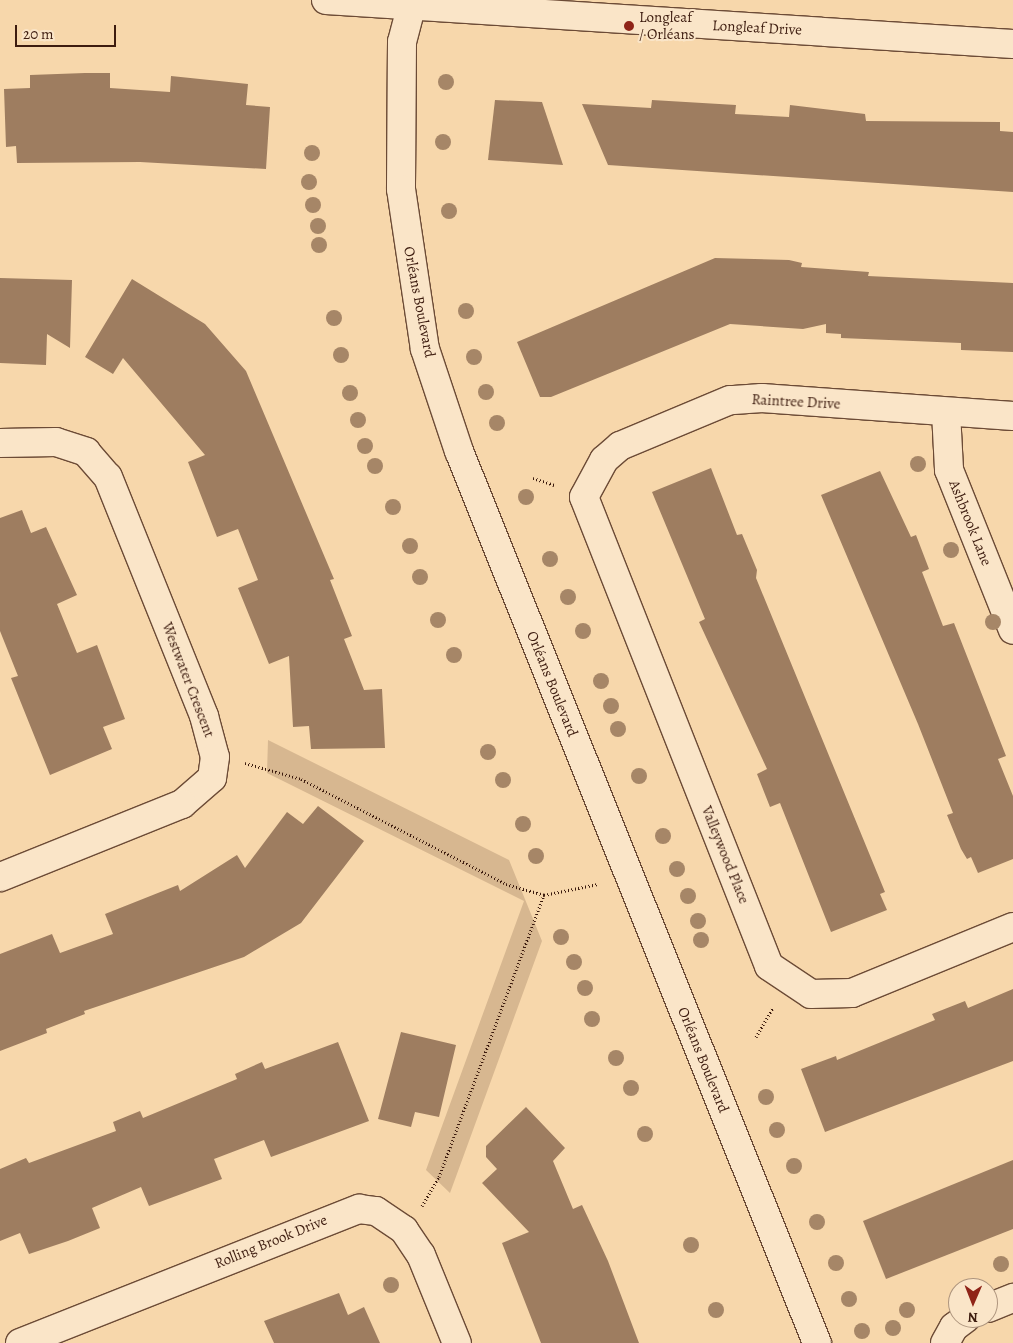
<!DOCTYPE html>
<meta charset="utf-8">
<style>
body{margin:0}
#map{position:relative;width:1013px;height:1343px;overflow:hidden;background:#f7d7ab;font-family:Alegreya,serif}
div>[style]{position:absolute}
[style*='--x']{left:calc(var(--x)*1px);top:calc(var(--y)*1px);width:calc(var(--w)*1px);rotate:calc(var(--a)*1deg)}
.green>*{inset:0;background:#d7b790}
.building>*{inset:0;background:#9e7d60}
.path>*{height:3px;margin-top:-1.5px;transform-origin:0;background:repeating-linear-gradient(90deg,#3d1c0f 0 1px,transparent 0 3.5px)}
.roads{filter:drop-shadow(1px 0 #6c4b36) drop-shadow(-1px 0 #6c4b36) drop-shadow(0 1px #6c4b36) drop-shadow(0 -1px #6c4b36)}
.minor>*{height:28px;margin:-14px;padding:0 14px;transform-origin:14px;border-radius:14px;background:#fae5c8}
.tertiary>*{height:28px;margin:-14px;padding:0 14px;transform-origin:14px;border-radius:14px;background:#fae5c8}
.secondary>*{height:28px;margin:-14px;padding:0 14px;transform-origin:14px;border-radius:14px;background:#fae5c8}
.trees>*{width:16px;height:16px;margin:-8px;border-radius:50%;background:#a68667}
.dots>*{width:14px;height:14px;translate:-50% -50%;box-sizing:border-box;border:2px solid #fae5c8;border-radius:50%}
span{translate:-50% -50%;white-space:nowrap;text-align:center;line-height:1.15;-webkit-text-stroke:4px #fae5c8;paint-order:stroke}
.poi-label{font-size:15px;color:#3d1c0f}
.left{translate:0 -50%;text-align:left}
.street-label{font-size:15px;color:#3d1c0f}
.north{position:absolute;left:948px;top:1278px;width:50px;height:50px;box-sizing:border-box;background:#fae5c8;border:1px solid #ae957e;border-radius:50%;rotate:181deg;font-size:14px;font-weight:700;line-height:20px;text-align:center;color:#3d1c0f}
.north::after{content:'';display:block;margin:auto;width:18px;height:22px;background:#8f2418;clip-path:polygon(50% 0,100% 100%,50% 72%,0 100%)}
.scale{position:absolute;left:15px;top:25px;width:101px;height:22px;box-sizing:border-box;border:2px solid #3d1c0f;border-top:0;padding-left:6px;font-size:15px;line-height:18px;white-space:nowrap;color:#3d1c0f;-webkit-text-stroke:4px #fae5c8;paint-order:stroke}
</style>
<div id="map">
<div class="green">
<i style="clip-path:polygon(268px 740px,509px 860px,542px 941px,450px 1193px,426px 1170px,524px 901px,267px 773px)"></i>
</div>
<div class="building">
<i style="clip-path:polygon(85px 73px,110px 73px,110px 88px,170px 92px,171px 76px,248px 84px,246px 105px,270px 107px,266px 169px,140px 162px,17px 163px,16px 146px,6px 147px,4px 89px,30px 88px,30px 75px)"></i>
<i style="clip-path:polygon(495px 100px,542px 102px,563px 165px,488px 160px)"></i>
<i style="clip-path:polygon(652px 100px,736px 105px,735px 114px,789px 117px,790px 105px,865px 114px,866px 121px,1000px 122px,1000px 131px,1013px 132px,1013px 192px,608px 165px,582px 104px,651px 108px)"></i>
<i style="clip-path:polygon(715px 258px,789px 260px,802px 263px,801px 267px,869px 272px,868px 276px,1013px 283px,1013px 352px,961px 350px,961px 343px,841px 338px,841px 334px,826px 333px,826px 324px,803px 329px,730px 324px,551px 397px,540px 397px,517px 342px)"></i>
<i style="clip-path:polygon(0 278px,72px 280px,70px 348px,47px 334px,46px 365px,0 363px)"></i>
<i style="clip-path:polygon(132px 279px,205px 324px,246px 371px,334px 579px,330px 580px,352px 636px,344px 639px,364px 690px,382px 689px,385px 748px,311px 749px,309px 726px,293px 727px,289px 656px,269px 664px,238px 588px,258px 580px,238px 529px,217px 537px,188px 462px,205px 455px,123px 358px,113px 374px,85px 357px)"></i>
<i style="clip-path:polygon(711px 468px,737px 535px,742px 534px,757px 570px,756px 578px,885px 892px,880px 894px,887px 910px,831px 932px,780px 803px,770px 807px,757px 774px,767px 769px,699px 622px,705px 619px,652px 492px)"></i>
<i style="clip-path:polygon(880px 471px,911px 537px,916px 535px,929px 569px,922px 572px,943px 626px,954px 623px,1006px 756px,998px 759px,1013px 796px,1013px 859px,978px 873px,971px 857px,967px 859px,961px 849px,947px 815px,953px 813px,918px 724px,821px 495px)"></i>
<i style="clip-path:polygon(22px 510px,31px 533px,46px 527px,77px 595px,57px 604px,77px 653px,97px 645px,125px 719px,103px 727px,112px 749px,50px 775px,11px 678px,18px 676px,0 631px,0 518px)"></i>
<i style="clip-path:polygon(318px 806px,364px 841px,301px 923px,244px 957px,84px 1011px,85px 1014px,46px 1029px,47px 1033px,0 1051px,0 954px,52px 934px,60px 953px,113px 934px,105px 914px,178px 885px,180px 891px,237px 855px,245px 868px,287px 812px,303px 824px)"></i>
<i style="clip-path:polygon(1013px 989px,1013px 1061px,825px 1132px,801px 1069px,836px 1056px,837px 1060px,935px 1020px,932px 1014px,965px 1001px,968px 1008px)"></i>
<i style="clip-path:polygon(401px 1032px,456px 1045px,439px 1117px,415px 1112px,411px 1127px,378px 1119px)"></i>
<i style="clip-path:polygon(338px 1042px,369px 1121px,271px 1157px,264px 1140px,214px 1159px,222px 1179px,149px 1206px,141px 1187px,92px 1208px,100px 1228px,68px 1241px,29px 1254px,20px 1233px,0 1241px,0 1169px,26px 1158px,29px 1163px,116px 1131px,113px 1122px,140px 1111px,143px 1118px,237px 1079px,235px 1074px,262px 1062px,265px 1069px)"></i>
<i style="clip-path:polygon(526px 1107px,565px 1148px,553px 1161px,573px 1209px,582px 1205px,608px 1261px,639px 1343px,541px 1343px,502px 1243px,529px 1232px,482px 1183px,497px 1169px,486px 1157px,486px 1146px)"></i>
<i style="clip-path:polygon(1013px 1160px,1013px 1229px,886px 1279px,863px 1221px)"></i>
<i style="clip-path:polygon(339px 1293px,348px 1315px,364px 1307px,380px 1343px,274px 1343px,264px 1321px)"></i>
</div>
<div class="path">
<i style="--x:533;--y:478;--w:23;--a:18"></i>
<i style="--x:245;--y:763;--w:58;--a:15.9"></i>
<i style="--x:301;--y:779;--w:230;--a:27.1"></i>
<i style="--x:506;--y:884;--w:40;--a:16"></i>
<i style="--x:544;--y:895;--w:55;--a:-11.5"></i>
<i style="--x:756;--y:1037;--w:34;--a:-60"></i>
<i style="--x:422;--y:1206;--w:34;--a:-60"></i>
<i style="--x:439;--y:1177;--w:301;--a:-69.6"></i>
</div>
<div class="roads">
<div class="minor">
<i style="--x:946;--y:412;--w:58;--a:87"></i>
<i style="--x:949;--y:470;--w:172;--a:68.2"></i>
<i style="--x:1013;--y:416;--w:252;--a:-175.9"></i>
<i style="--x:762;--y:398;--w:32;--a:176"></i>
<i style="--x:730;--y:400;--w:119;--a:157.3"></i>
<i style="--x:620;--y:446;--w:21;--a:139"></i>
<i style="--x:604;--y:460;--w:42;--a:118.4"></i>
<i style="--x:584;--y:497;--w:504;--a:68.47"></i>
<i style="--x:769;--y:966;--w:50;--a:33.7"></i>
<i style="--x:811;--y:994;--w:41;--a:-1.4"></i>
<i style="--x:852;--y:993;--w:174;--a:-22.3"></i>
<i style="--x:0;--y:443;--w:56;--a:-1"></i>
<i style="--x:56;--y:442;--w:32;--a:18"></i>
<i style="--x:86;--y:452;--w:33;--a:49"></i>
<i style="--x:108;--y:477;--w:258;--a:68.1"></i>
<i style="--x:204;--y:716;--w:42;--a:75"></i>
<i style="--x:215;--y:757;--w:21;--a:98"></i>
<i style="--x:212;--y:778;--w:40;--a:139"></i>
<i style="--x:182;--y:804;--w:196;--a:158.1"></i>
<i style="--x:988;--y:1308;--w:27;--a:-22"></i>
<i style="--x:20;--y:1343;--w:365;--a:-21.6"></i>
<i style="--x:359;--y:1209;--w:17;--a:7"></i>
<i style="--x:376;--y:1211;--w:34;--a:34"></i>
<i style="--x:404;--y:1230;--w:30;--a:56"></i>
<i style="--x:421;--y:1255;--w:95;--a:67.8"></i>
<i style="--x:945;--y:1343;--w:18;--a:-61"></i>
<i style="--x:954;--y:1327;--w:15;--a:-37"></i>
</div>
<div class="tertiary">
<i style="--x:326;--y:0;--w:688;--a:3.66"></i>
</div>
<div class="secondary">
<i style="--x:413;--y:0;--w:43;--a:104.7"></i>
<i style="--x:402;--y:42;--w:147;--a:90.4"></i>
<i style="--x:401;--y:189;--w:162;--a:81.5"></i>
<i style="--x:425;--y:349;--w:108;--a:71.6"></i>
<i style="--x:459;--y:451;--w:961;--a:68.13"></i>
</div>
</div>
<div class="trees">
<i style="left:446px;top:82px"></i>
<i style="left:443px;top:142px"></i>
<i style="left:312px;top:153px"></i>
<i style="left:309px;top:182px"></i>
<i style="left:313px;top:205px"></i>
<i style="left:449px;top:211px"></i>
<i style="left:318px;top:226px"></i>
<i style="left:319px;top:245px"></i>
<i style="left:466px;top:311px"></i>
<i style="left:334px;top:318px"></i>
<i style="left:341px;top:355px"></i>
<i style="left:474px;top:357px"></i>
<i style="left:486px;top:392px"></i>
<i style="left:350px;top:393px"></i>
<i style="left:358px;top:420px"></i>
<i style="left:497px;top:423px"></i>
<i style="left:365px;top:446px"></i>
<i style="left:918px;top:464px"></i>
<i style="left:375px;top:466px"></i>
<i style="left:526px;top:497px"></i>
<i style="left:393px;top:507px"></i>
<i style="left:410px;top:546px"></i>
<i style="left:951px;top:550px"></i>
<i style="left:550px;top:559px"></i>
<i style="left:420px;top:577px"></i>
<i style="left:568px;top:597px"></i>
<i style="left:438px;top:620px"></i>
<i style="left:993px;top:622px"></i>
<i style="left:583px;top:631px"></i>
<i style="left:454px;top:655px"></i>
<i style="left:601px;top:681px"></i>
<i style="left:611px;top:706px"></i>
<i style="left:618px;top:729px"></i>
<i style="left:488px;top:752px"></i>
<i style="left:639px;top:776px"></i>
<i style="left:503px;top:780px"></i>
<i style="left:523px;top:824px"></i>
<i style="left:663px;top:836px"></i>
<i style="left:536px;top:856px"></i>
<i style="left:677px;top:869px"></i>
<i style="left:688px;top:896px"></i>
<i style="left:698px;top:921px"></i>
<i style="left:561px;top:937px"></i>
<i style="left:701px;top:940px"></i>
<i style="left:574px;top:962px"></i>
<i style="left:585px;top:988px"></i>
<i style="left:592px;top:1019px"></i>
<i style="left:616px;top:1058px"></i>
<i style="left:631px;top:1088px"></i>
<i style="left:766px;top:1097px"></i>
<i style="left:777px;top:1130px"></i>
<i style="left:645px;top:1134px"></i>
<i style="left:794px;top:1166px"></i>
<i style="left:817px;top:1222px"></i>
<i style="left:691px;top:1245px"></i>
<i style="left:836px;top:1263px"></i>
<i style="left:1001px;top:1264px"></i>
<i style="left:391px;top:1285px"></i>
<i style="left:849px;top:1299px"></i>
<i style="left:716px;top:1310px"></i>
<i style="left:907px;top:1310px"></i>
<i style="left:893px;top:1328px"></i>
<i style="left:862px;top:1331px"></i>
</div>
<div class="dots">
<i style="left:629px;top:26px;background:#8f2418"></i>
</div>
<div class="poi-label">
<span class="left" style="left:639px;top:26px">Longleaf<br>/ Orléans</span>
</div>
<div class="street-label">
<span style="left:757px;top:28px;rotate:3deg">Longleaf Drive</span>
<span style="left:419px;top:302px;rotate:79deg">Orléans Boulevard</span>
<span style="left:796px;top:402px;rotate:3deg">Raintree Drive</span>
<span style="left:970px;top:523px;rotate:68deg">Ashbrook Lane</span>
<span style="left:188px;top:680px;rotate:69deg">Westwater Crescent</span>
<span style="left:552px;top:684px;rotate:68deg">Orléans Boulevard</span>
<span style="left:725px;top:855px;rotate:68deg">Valleywood Place</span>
<span style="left:703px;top:1060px;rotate:68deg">Orléans Boulevard</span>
<span style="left:271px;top:1242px;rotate:-22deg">Rolling Brook Drive</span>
</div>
<div class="north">N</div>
<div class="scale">20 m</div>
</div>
